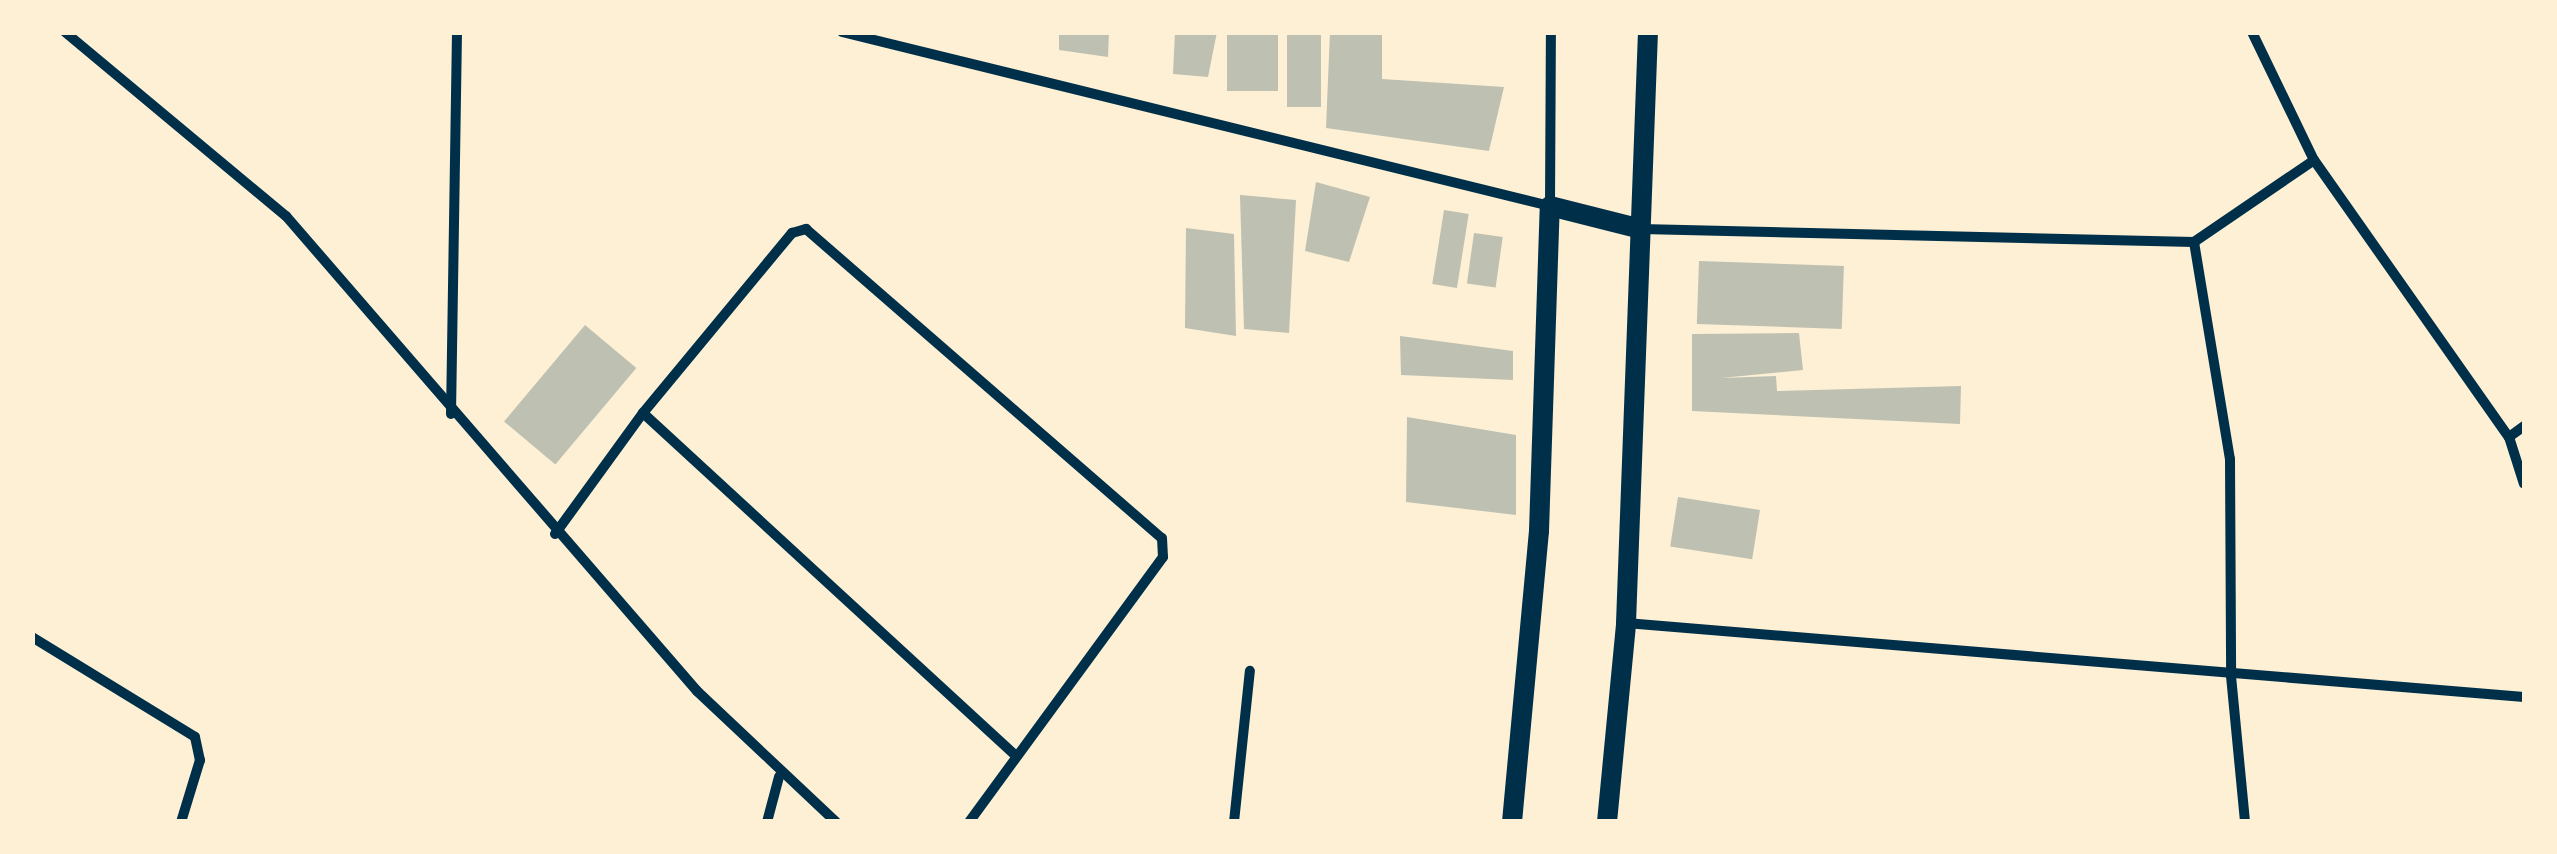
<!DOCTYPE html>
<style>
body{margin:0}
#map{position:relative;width:2557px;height:854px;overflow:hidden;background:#fdf0d5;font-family:Bitter,serif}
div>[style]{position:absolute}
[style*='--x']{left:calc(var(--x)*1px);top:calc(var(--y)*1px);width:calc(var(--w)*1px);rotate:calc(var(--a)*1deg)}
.building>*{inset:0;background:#bec0b2;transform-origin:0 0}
.minor>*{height:10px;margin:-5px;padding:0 5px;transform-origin:5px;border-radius:5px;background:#003049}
.secondary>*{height:20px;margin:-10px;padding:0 10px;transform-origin:10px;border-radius:10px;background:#003049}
span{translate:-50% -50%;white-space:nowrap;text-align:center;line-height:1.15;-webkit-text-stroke:10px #fdf0d5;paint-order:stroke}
.frame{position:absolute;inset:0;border:35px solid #fdf0d5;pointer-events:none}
</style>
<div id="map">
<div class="building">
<i style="clip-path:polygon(1059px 32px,1109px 32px,1108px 57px,1059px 50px)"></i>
<i style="clip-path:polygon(1175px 32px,1217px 32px,1208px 77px,1173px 74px)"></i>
<i style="left:1227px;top:32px;width:51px;height:59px"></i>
<i style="left:1287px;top:32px;width:34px;height:75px"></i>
<i style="clip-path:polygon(1330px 32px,1382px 32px,1382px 79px,1504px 87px,1489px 151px,1326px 128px)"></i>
<i style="clip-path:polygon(1316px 182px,1370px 197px,1349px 262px,1305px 251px)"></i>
<i style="clip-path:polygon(1240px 195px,1296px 200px,1289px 333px,1244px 329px)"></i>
<i style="left:1444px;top:210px;width:25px;height:75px;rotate:9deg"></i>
<i style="clip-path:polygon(1186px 228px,1234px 234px,1236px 336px,1185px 328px)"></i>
<i style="left:1474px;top:233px;width:29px;height:51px;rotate:8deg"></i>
<i style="left:1699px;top:261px;width:145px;height:63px;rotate:2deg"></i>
<i style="left:585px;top:325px;width:67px;height:126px;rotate:40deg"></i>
<i style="clip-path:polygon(1799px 333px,1803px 370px,1721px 378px,1776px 376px,1777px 391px,1961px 386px,1960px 424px,1692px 411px,1692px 334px)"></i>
<i style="clip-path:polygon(1400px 336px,1513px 351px,1513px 380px,1401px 375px)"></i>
<i style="clip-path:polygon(1407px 417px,1516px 435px,1516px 515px,1406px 502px)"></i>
<i style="left:1678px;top:497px;width:83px;height:50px;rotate:9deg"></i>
</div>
<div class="minor">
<i style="--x:65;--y:32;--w:288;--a:39.8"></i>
<i style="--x:286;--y:216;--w:628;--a:49.13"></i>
<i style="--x:697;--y:691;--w:191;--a:43.3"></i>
<i style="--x:842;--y:32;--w:729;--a:13.81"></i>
<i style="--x:1550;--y:206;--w:174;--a:-89.7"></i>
<i style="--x:2252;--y:32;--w:142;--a:64.2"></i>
<i style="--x:2314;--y:160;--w:339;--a:54.9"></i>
<i style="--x:2509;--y:437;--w:49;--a:72.3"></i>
<i style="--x:1641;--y:229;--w:553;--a:1.35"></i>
<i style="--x:2194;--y:242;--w:145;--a:-34.3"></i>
<i style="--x:2194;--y:242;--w:220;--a:80.6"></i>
<i style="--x:2230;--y:459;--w:217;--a:89.7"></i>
<i style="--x:2231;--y:676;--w:147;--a:84.5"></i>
<i style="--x:643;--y:413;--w:507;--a:42.6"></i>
<i style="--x:451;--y:414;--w:382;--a:-89.1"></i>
<i style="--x:2509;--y:437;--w:19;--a:-36"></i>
<i style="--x:555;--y:534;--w:150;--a:-54"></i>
<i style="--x:643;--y:413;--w:234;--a:-50.4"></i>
<i style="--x:792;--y:233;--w:15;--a:-16"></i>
<i style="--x:806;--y:229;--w:471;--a:41"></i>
<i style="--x:1162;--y:538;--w:19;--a:87"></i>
<i style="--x:1163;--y:557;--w:328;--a:126.2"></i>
<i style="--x:1626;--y:623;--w:901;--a:4.71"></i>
<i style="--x:32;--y:637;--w:191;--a:31.5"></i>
<i style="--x:195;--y:737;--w:24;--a:78"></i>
<i style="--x:200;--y:760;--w:65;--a:107"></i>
<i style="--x:767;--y:822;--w:47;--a:-75.1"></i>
<i style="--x:1234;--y:822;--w:152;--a:-84"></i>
</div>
<div class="secondary">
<i style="--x:1512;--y:822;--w:292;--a:-84.7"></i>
<i style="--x:1539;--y:531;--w:325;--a:-88.1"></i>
<i style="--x:1550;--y:206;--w:94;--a:14.2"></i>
<i style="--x:1607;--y:822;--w:200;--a:-84.5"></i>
<i style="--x:1626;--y:623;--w:591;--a:-87.87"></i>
</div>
<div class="frame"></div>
</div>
